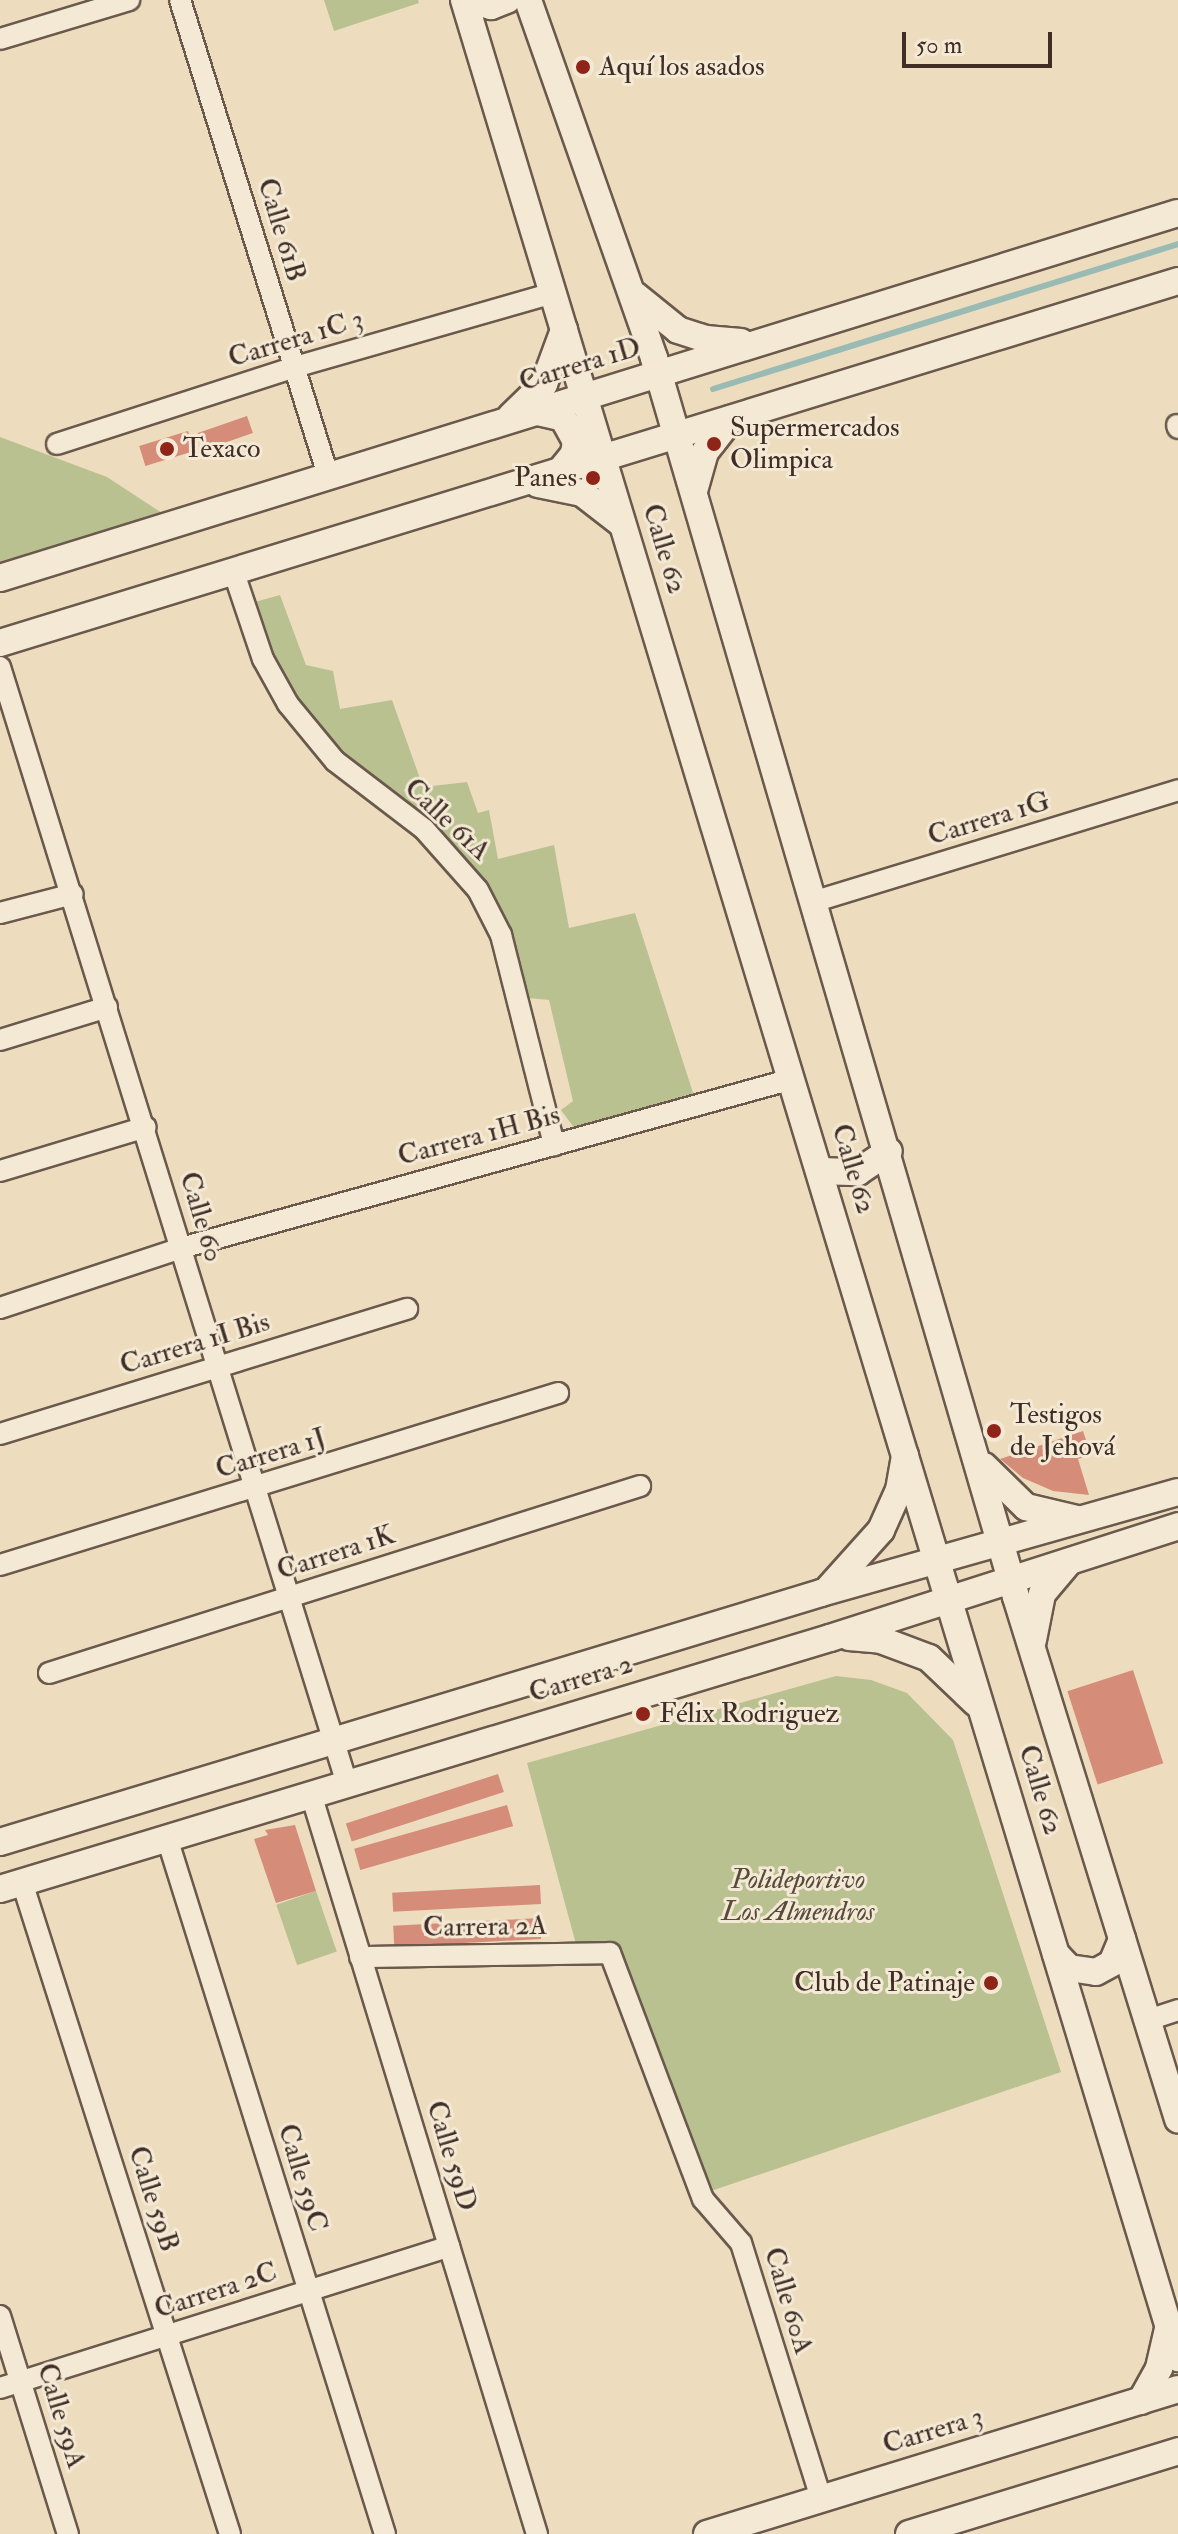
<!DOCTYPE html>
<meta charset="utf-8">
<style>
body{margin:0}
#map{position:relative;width:1178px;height:2534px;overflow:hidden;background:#edddbe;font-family:"IM FELL Double Pica",serif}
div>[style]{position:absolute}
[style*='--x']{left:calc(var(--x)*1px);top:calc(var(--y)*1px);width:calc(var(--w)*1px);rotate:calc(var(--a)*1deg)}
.green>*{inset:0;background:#b9c191;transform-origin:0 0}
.stream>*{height:6px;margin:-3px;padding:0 3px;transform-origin:3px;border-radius:3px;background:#99bbb4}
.building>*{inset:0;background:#d58c79;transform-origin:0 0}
.roads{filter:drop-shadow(2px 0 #6a594c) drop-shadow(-2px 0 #6a594c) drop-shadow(0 2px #6a594c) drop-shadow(0 -2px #6a594c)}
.minor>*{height:20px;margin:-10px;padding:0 10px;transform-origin:10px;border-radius:10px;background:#f3e9d5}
.tertiary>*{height:26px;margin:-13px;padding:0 13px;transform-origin:13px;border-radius:13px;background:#f3e9d5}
.dots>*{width:22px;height:22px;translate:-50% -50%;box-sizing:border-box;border:4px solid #f3e9d5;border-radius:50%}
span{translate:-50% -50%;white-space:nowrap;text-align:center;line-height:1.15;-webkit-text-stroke:6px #f3e9d5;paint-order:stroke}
.poi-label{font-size:28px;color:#3f2d26}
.left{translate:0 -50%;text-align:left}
.right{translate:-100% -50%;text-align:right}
.street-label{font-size:28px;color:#3f2d26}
.park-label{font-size:28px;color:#574b3b;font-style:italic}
.scale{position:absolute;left:902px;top:32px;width:150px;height:36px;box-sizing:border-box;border:4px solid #3f2d26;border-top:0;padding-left:10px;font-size:24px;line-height:28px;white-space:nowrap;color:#3f2d26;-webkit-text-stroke:6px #f3e9d5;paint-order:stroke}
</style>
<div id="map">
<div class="green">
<i style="clip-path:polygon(324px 0,418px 0,419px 3px,334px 31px)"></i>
<i style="clip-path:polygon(0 437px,107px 477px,165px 515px,0 567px)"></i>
<i style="clip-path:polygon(280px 595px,306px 665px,333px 671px,340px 709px,392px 700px,423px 787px,467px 782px,478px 813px,489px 810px,498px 859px,554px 845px,569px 928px,635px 913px,696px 1102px,578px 1133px,561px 1110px,573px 1101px,549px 1000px,517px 997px,466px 872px,335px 761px,276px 685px,248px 604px)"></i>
<i style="clip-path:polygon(836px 1676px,871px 1680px,907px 1693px,953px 1740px,1061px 2072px,711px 2191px,610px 1953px,577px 1948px,527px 1763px)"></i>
<i style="left:316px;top:1891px;width:64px;height:42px;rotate:71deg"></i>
</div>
<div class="stream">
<i style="--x:713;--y:389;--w:487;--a:-17.3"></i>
</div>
<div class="building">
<i style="left:247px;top:416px;width:18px;height:52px;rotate:71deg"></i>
<i style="left:188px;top:431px;width:21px;height:51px;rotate:73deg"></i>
<i style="clip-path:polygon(1083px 1431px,1091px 1455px,1078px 1459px,1089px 1495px,1053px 1491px,1023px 1478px,1000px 1459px)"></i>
<i style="left:1133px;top:1670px;width:98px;height:69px;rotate:72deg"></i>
<i style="left:498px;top:1774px;width:19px;height:160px;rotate:72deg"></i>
<i style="left:507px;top:1805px;width:22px;height:159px;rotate:74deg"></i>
<i style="clip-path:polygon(295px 1825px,316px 1891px,276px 1903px,254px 1839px,268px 1835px,265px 1830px)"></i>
<i style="left:540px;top:1885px;width:19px;height:148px;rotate:87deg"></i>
<i style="left:540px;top:1918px;width:21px;height:147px;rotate:87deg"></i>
</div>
<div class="roads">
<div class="minor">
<i style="--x:180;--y:0;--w:500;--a:72.7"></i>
<i style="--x:0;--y:39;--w:135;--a:-16.8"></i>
<i style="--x:1177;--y:425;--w:3;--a:72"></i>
<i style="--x:57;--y:444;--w:250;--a:-17.9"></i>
<i style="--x:295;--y:367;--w:268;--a:-16"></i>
<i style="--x:234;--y:573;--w:91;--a:71.4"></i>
<i style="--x:263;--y:659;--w:51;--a:60.9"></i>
<i style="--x:288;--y:704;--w:74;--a:50.5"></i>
<i style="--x:335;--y:761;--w:112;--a:37.4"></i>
<i style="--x:424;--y:829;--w:81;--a:48.5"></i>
<i style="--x:478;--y:890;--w:51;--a:62.9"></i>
<i style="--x:501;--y:935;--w:217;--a:75.8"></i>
<i style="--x:0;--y:667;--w:1170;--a:72.74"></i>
<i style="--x:816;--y:901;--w:379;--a:-17"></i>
<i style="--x:0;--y:913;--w:75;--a:-14.6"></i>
<i style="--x:0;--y:1040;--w:112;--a:-17.1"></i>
<i style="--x:0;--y:1171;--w:152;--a:-16.8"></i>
<i style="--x:0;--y:1308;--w:191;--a:-18.3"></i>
<i style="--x:181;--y:1248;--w:634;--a:-15.46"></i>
<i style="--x:0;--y:1434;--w:426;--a:-17.1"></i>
<i style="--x:0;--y:1565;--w:584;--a:-17.13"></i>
<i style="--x:49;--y:1673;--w:620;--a:-17.56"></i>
<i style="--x:311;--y:1794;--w:774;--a:73.02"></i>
<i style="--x:167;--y:1838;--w:729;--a:72.61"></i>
<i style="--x:22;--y:1882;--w:684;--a:72.31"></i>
<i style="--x:360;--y:1957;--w:250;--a:-0.9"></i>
<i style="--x:610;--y:1953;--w:263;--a:69.3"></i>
<i style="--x:703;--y:2199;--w:58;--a:49.2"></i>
<i style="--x:741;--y:2243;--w:268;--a:72.6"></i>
<i style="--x:1148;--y:2020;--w:32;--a:-18"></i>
<i style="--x:0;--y:2316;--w:228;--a:72.7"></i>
<i style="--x:0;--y:2388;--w:471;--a:-17.5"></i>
</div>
<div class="tertiary">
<i style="--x:464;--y:0;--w:2464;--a:73.15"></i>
<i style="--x:471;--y:0;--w:21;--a:17"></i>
<i style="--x:491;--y:6;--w:17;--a:-21"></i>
<i style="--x:528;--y:0;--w:380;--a:70.6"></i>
<i style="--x:654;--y:358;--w:1291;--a:73.71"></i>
<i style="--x:1016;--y:1597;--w:547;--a:72.76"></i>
<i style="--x:635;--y:295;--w:55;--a:39.1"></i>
<i style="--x:678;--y:330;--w:29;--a:18"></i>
<i style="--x:706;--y:339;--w:35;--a:5"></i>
<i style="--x:538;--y:412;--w:26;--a:13"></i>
<i style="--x:563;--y:418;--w:26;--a:61"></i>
<i style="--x:576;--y:441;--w:13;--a:99"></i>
<i style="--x:574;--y:454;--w:26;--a:129"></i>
<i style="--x:511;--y:416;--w:46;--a:-44.1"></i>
<i style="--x:544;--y:384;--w:58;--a:-69.7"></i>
<i style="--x:538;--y:484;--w:45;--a:11.6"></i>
<i style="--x:582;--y:493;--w:51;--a:37.8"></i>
<i style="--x:694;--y:491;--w:41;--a:-74.2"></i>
<i style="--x:705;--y:452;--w:42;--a:-51.8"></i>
<i style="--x:0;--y:578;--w:1233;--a:-17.22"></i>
<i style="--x:0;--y:643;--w:1232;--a:-17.08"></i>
<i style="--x:820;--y:1171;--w:38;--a:2"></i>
<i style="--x:858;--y:1172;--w:37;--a:-34"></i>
<i style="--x:984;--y:1466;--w:59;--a:44.3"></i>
<i style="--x:1026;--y:1507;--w:52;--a:13.2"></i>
<i style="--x:829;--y:1588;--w:78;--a:-48.1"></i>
<i style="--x:881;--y:1530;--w:44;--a:-65.8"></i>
<i style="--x:899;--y:1490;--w:35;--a:-80"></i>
<i style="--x:849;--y:1637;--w:32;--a:5"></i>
<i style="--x:881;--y:1640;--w:51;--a:20.6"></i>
<i style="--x:929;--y:1658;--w:65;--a:43.8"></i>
<i style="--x:1033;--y:1640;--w:47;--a:-78.9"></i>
<i style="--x:1042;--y:1594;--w:40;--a:-50"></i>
<i style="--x:0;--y:1842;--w:858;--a:-16.87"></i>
<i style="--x:821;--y:1593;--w:371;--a:-15.8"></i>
<i style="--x:0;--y:1889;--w:867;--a:-16.83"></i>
<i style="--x:830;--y:1638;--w:366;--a:-17.8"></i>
<i style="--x:1056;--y:1954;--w:19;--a:47"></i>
<i style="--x:1069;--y:1968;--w:27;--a:8"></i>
<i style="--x:1096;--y:1972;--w:18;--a:-29"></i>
<i style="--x:1112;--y:1963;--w:26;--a:-67"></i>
<i style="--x:1141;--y:2401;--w:38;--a:-61"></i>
<i style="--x:1159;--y:2368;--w:39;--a:-77"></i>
<i style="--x:707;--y:2534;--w:493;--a:-17.1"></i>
<i style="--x:909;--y:2534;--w:282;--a:-17.1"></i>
</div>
</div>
<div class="dots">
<i style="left:583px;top:67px;background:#8f2418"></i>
<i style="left:714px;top:444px;background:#8f2418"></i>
<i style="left:167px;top:449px;background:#8f2418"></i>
<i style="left:593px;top:478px;background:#8f2418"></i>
<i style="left:994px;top:1431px;background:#8f2418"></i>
<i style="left:643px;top:1714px;background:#8f2418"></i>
<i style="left:991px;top:1983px;background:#8f2418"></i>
</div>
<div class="poi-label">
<span class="left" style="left:599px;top:67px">Aquí los asados</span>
<span class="left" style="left:730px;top:444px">Supermercados<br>Olimpica</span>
<span class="left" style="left:183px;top:449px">Texaco</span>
<span class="right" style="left:577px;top:478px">Panes</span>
<span class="left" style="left:1010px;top:1431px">Testigos<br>de Jehová</span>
<span class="left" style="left:659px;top:1714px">Félix Rodriguez</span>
<span class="right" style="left:975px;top:1983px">Club de Patinaje</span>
</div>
<div class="street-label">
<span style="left:281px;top:230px;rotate:73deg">Calle 61B</span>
<span style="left:296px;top:339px;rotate:-17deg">Carrera 1C 3</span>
<span style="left:580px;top:365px;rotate:-17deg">Carrera 1D</span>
<span style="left:664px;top:549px;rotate:73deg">Calle 62</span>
<span style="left:989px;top:819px;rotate:-17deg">Carrera 1G</span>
<span style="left:447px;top:820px;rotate:43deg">Calle 61A</span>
<span style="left:479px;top:1136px;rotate:-15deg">Carrera 1H Bis</span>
<span style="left:853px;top:1169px;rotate:73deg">Calle 62</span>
<span style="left:201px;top:1217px;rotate:73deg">Calle 60</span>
<span style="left:195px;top:1344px;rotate:-17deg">Carrera 1I Bis</span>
<span style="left:271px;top:1454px;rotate:-17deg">Carrera 1J</span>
<span style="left:336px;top:1553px;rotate:-18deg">Carrera 1K</span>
<span style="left:581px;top:1679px;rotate:-17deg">Carrera 2</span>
<span style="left:1040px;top:1790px;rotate:73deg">Calle 62</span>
<span style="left:485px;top:1927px;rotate:-1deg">Carrera 2A</span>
<span style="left:451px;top:2156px;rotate:73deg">Calle 59D</span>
<span style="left:302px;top:2178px;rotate:73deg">Calle 59C</span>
<span style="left:153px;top:2199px;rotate:72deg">Calle 59B</span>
<span style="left:216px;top:2291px;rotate:-18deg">Carrera 2C</span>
<span style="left:788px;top:2301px;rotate:73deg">Calle 60A</span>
<span style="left:61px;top:2416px;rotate:73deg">Calle 59A</span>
<span style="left:933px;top:2431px;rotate:-17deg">Carrera 3</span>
</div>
<div class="park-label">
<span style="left:798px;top:1896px">Polideportivo<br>Los Almendros</span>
</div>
<div class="scale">50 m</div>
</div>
